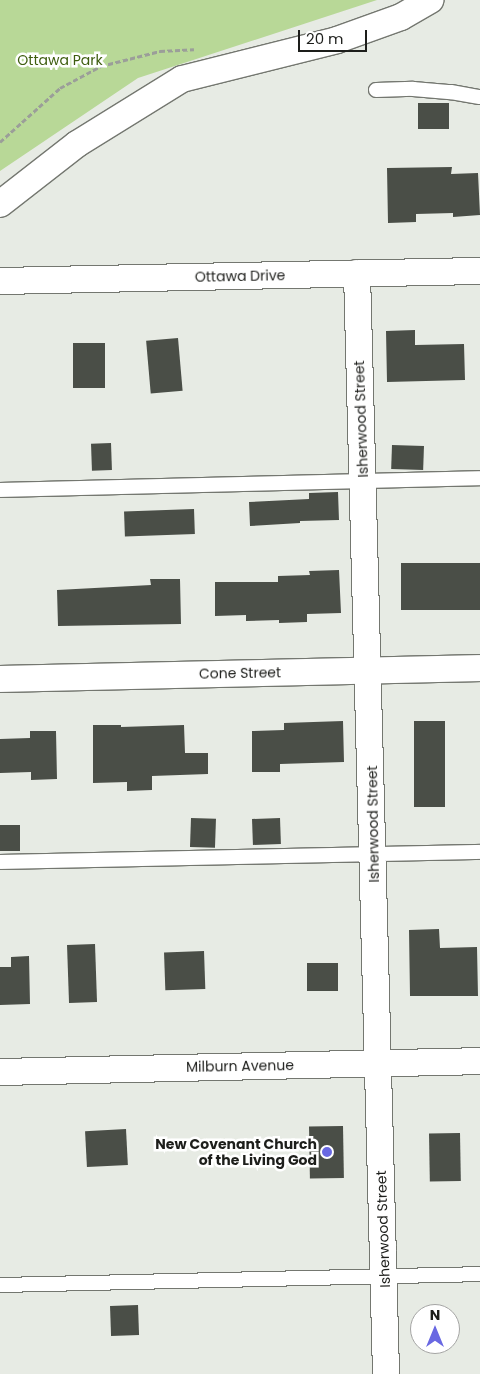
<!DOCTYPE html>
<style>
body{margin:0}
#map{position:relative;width:480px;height:1374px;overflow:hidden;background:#e7ebe4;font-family:Poppins,sans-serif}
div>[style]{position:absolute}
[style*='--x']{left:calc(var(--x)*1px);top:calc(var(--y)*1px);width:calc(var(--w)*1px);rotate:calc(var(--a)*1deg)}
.green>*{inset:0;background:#b8d897}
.building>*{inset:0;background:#4a4e47;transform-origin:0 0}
.path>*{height:3px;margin-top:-1.5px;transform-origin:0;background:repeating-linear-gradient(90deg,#9b9e99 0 5px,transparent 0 7.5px)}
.roads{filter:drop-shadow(1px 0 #747770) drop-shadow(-1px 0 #747770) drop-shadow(0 1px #747770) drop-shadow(0 -1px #747770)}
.lane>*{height:14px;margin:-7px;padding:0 7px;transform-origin:7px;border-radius:7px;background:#fff}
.street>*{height:26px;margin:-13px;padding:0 13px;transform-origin:13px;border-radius:13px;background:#fff}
.dots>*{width:14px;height:14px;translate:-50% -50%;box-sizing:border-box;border:2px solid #fff;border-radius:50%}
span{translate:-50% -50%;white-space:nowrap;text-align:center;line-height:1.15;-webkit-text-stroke:5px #fff;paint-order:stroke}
.park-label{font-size:14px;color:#3e5d0f}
.street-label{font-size:14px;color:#1d1e1b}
.poi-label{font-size:14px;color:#1d1e1b;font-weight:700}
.right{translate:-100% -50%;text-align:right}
.north{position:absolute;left:410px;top:1304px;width:50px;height:50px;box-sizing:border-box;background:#fff;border:1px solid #a5a5a4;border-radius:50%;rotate:0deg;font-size:14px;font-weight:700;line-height:20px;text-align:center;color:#1d1e1b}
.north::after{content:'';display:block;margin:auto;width:18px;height:22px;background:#6968e2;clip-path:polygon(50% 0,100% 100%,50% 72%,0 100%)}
.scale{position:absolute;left:298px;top:30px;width:69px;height:22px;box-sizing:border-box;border:2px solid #1d1e1b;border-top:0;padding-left:6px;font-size:15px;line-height:18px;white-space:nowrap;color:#1d1e1b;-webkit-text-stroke:4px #fff;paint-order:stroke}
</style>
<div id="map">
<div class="green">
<i style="clip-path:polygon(0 0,377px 0,138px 78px,0 171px)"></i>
</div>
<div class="building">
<i style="left:418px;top:103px;width:31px;height:26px"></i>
<i style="clip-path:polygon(452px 167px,451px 174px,478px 173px,480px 215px,453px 217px,453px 213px,416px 214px,416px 222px,388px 223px,387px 168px)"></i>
<i style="clip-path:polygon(415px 330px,415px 345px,464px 344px,465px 380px,387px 382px,386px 331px)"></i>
<i style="left:178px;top:338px;width:53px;height:32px;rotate:85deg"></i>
<i style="left:73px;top:343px;width:32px;height:45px"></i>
<i style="left:111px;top:443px;width:27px;height:20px;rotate:88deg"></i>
<i style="left:392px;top:445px;width:32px;height:24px;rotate:2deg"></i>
<i style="clip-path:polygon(338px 492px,339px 520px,300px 521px,300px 523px,250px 526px,249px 502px,309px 499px,309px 493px)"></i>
<i style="left:194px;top:509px;width:25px;height:70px;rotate:88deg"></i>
<i style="left:480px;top:563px;width:47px;height:79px;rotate:90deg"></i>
<i style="clip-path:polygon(339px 570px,341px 613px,307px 614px,307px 622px,279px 623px,279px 620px,246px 621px,246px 615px,215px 616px,215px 582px,278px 582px,278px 576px,310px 575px,309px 571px)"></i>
<i style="clip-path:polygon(150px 579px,180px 579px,181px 624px,58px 626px,57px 590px,151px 585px)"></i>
<i style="clip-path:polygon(343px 721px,344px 762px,280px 764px,280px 772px,252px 772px,252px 731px,284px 730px,284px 723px)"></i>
<i style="left:414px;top:721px;width:31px;height:86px"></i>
<i style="clip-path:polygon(93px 725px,121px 725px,121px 727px,184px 725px,185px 753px,208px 753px,208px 774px,152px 776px,152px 790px,127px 791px,127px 782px,93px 783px)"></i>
<i style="clip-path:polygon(30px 731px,56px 731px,57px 779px,31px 780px,31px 772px,0 773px,0 739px,30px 738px)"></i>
<i style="left:191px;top:818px;width:25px;height:29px;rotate:2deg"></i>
<i style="left:280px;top:818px;width:26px;height:28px;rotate:88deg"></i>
<i style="left:20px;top:825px;width:26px;height:20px;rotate:90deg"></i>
<i style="clip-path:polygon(439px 929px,440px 948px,477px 947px,478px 996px,410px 996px,409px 930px)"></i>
<i style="left:95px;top:944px;width:58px;height:28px;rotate:88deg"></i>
<i style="left:204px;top:951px;width:38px;height:40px;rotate:88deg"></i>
<i style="clip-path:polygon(29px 956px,30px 1004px,0 1005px,0 967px,11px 967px,11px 957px)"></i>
<i style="left:338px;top:963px;width:28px;height:31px;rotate:90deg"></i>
<i style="left:343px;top:1126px;width:52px;height:34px;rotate:89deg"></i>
<i style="left:126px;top:1129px;width:36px;height:41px;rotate:87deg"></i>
<i style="left:460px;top:1133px;width:48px;height:31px;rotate:89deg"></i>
<i style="left:138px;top:1305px;width:30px;height:28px;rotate:88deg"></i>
</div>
<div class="path">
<i style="--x:0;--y:142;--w:81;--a:-42"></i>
<i style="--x:60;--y:88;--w:47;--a:-28.2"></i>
<i style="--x:101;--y:66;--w:61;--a:-14.3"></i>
<i style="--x:160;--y:51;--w:34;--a:-3"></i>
</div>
<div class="roads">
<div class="lane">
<i style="--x:376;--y:90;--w:37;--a:-2"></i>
<i style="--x:413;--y:89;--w:38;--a:5"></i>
<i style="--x:451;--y:92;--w:29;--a:10"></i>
<i style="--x:0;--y:490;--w:480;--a:-1.4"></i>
<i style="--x:0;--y:862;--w:480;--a:-1.2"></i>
<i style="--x:0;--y:1285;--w:480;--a:-1.3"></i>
</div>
<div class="street">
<i style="--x:0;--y:204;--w:98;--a:-37.9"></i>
<i style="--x:77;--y:144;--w:123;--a:-31.8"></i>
<i style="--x:182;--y:79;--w:160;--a:-14.1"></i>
<i style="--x:337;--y:40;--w:68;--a:-19.8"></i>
<i style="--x:401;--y:17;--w:34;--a:-30"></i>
<i style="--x:357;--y:273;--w:1101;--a:88.49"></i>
<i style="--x:0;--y:281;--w:480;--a:-1.2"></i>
<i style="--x:0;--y:679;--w:480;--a:-1.3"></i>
<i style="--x:0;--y:1072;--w:480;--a:-1.3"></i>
</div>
</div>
<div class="dots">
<i style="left:327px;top:1152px;background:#6968e2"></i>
</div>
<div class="park-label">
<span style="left:60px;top:60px">Ottawa Park</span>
</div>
<div class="street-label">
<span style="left:240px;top:276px;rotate:-1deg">Ottawa Drive</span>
<span style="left:361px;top:419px;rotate:-92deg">Isherwood Street</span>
<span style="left:240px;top:673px;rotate:-1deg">Cone Street</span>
<span style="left:373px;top:824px;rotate:-91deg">Isherwood Street</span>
<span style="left:240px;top:1066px;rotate:-1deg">Milburn Avenue</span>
<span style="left:383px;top:1229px;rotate:-92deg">Isherwood Street</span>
</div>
<div class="poi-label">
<span class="right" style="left:317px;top:1152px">New Covenant Church<br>of the Living God</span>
</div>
<div class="north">N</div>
<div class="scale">20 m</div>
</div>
